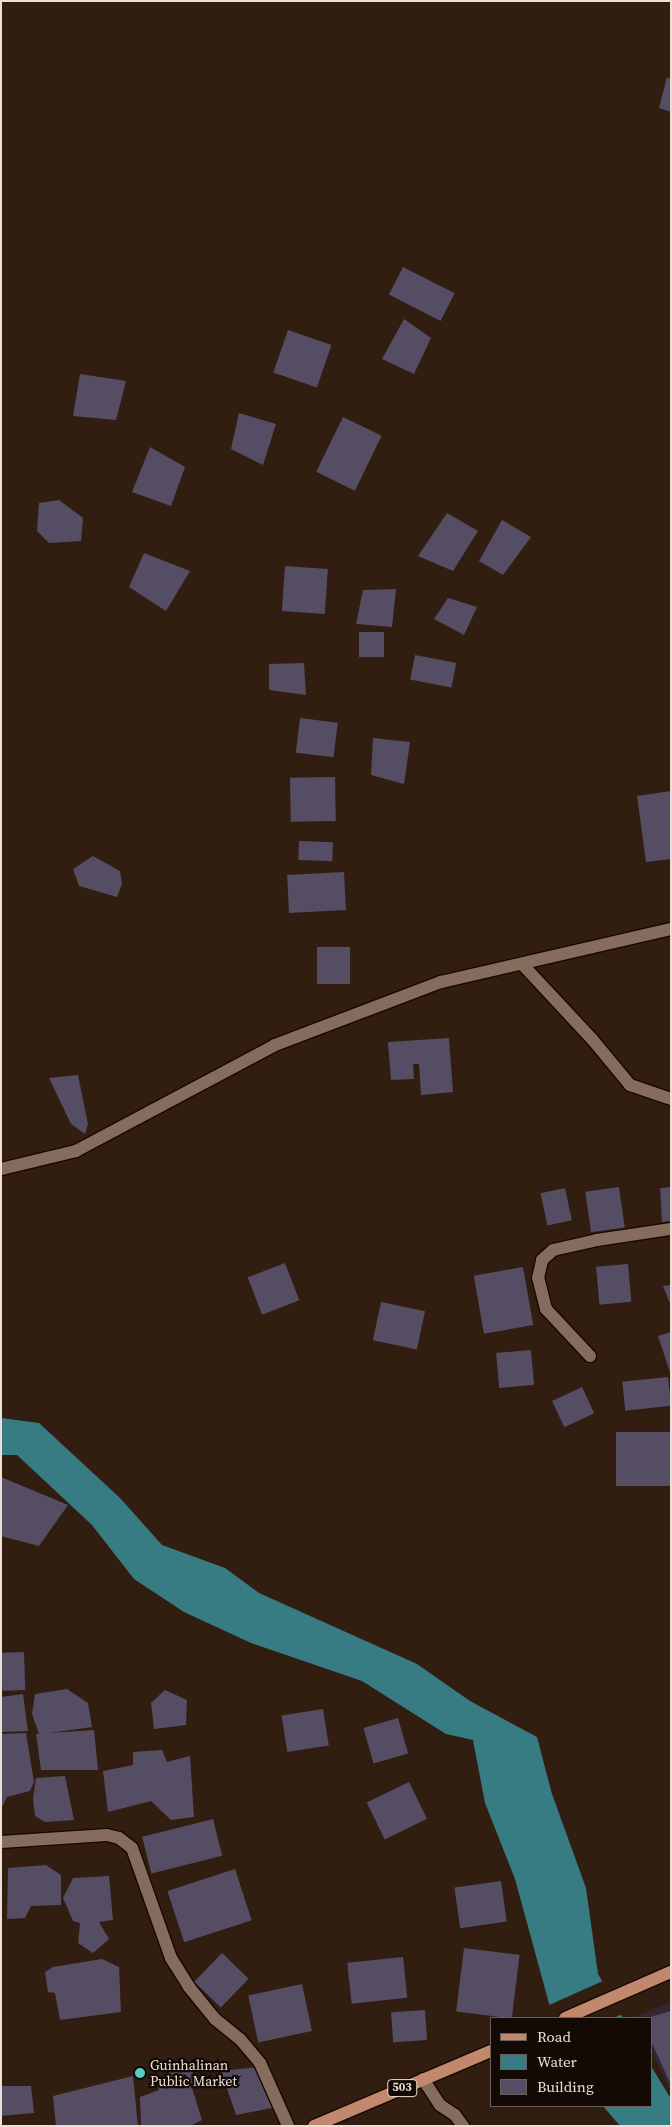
<!DOCTYPE html>
<style>
body{margin:0}
#map{position:relative;width:672px;height:2127px;overflow:hidden;background:#321d11;font-family:"Source Serif 4",serif}
div>[style]{position:absolute}
[style*='--x']{left:calc(var(--x)*1px);top:calc(var(--y)*1px);width:calc(var(--w)*1px);rotate:calc(var(--a)*1deg)}
.commercial>*{inset:0;background:#342530}
.water>*{inset:0;background:#387c83}
.pier>*{inset:0;background:#321d11}
.building>*{inset:0;background:#554d64;transform-origin:0 0}
.roads{filter:drop-shadow(1px 0 #190700) drop-shadow(-1px 0 #190700) drop-shadow(0 1px #190700) drop-shadow(0 -1px #190700)}
.lane>*{height:12px;margin:-6px;padding:0 6px;transform-origin:6px;border-radius:6px;background:#856c5d}
.street>*{height:12px;margin:-6px;padding:0 6px;transform-origin:6px;border-radius:6px;background:#856c5d}
.primary>*{height:12px;margin:-6px;padding:0 6px;transform-origin:6px;border-radius:6px;background:#c1886e}
.dots>*{width:14px;height:14px;translate:-50% -50%;box-sizing:border-box;border:2px solid #130a05;border-radius:50%}
span{translate:-50% -50%;white-space:nowrap;text-align:center;line-height:1.15;-webkit-text-stroke:4.5px #130a05;paint-order:stroke}
.shield-label span{padding:1px 4px;background:#130a05;border:1px solid;border-radius:4px;-webkit-text-stroke-width:0}
.shield-label{font-size:12px;color:#eddfd7;font-weight:700}
.poi-label{font-size:14px;color:#eddfd7}
.left{translate:0 -50%;text-align:left}
.frame{position:absolute;inset:0;border:2px solid #eddfd7;pointer-events:none}
.legend{position:absolute;left:490px;top:2017px;width:162px;height:90px;box-sizing:border-box;background:#130a05;border:1px solid #6a5f59;margin:0;padding:6px 9px;list-style:none;font-size:15px;color:#eddfd7}
.legend li{display:flex;align-items:center;gap:10px;height:25px}
.legend b{width:25px;border:1px solid #6a5f59}
</style>
<div id="map">
<div class="commercial">
<i style="clip-path:polygon(671px 2001px,671px 2093px,651px 2050px,651px 2018px,635px 2017px)"></i>
</div>
<div class="water">
<i style="clip-path:polygon(1px 1418px,39px 1423px,120px 1498px,162px 1545px,225px 1568px,259px 1593px,417px 1664px,470px 1701px,537px 1737px,552px 1794px,586px 1888px,598px 1974px,623px 2018px,553px 2018px,515px 1879px,485px 1803px,473px 1740px,446px 1734px,362px 1681px,251px 1643px,184px 1612px,134px 1579px,92px 1525px,17px 1455px,1px 1455px)"></i>
<i style="clip-path:polygon(651px 2066px,671px 2099px,671px 2126px,620px 2126px,603px 2106px,651px 2106px)"></i>
</div>
<div class="pier">
<i style="clip-path:polygon(605px 1980px,623px 2014px,613px 2018px,551px 2018px,547px 2006px)"></i>
</div>
<div class="building">
<i style="clip-path:polygon(667px 77px,671px 79px,671px 112px,659px 108px)"></i>
<i style="left:403px;top:267px;width:58px;height:31px;rotate:27deg"></i>
<i style="clip-path:polygon(404px 319px,431px 338px,414px 374px,382px 359px)"></i>
<i style="left:288px;top:330px;width:46px;height:45px;rotate:19deg"></i>
<i style="clip-path:polygon(80px 374px,126px 381px,116px 420px,73px 416px)"></i>
<i style="clip-path:polygon(239px 413px,276px 424px,263px 465px,231px 449px)"></i>
<i style="left:343px;top:417px;width:43px;height:61px;rotate:26deg"></i>
<i style="clip-path:polygon(150px 447px,185px 467px,171px 506px,132px 492px)"></i>
<i style="clip-path:polygon(59px 500px,83px 518px,81px 541px,49px 543px,37px 531px,39px 503px)"></i>
<i style="clip-path:polygon(447px 513px,478px 531px,453px 571px,418px 556px)"></i>
<i style="clip-path:polygon(502px 520px,531px 537px,503px 575px,479px 561px)"></i>
<i style="clip-path:polygon(144px 553px,190px 571px,166px 611px,129px 587px)"></i>
<i style="left:285px;top:566px;width:43px;height:45px;rotate:4deg"></i>
<i style="clip-path:polygon(396px 589px,392px 627px,356px 624px,363px 590px)"></i>
<i style="clip-path:polygon(448px 598px,477px 607px,464px 635px,434px 619px)"></i>
<i style="left:359px;top:632px;width:25px;height:25px"></i>
<i style="left:415px;top:655px;width:42px;height:25px;rotate:11deg"></i>
<i style="clip-path:polygon(304px 663px,306px 695px,269px 690px,269px 664px)"></i>
<i style="left:300px;top:718px;width:38px;height:35px;rotate:7deg"></i>
<i style="clip-path:polygon(373px 738px,410px 742px,404px 784px,371px 775px)"></i>
<i style="left:335px;top:777px;width:44px;height:45px;rotate:89deg"></i>
<i style="clip-path:polygon(671px 791px,671px 859px,646px 862px,637px 796px)"></i>
<i style="left:299px;top:841px;width:34px;height:19px;rotate:2deg"></i>
<i style="clip-path:polygon(93px 856px,120px 871px,122px 884px,117px 897px,79px 886px,73px 869px)"></i>
<i style="left:344px;top:872px;width:38px;height:57px;rotate:87deg"></i>
<i style="left:317px;top:947px;width:33px;height:37px"></i>
<i style="clip-path:polygon(449px 1038px,453px 1092px,421px 1095px,419px 1064px,413px 1064px,414px 1079px,391px 1080px,388px 1042px)"></i>
<i style="clip-path:polygon(78px 1075px,88px 1124px,85px 1134px,71px 1124px,49px 1078px)"></i>
<i style="left:619px;top:1187px;width:41px;height:34px;rotate:82deg"></i>
<i style="clip-path:polygon(671px 1187px,671px 1221px,662px 1222px,660px 1188px)"></i>
<i style="left:565px;top:1188px;width:33px;height:25px;rotate:78deg"></i>
<i style="left:285px;top:1263px;width:40px;height:40px;rotate:69deg"></i>
<i style="left:628px;top:1264px;width:38px;height:32px;rotate:85deg"></i>
<i style="left:523px;top:1267px;width:59px;height:50px;rotate:80deg"></i>
<i style="clip-path:polygon(671px 1285px,671px 1306px,663px 1286px)"></i>
<i style="left:381px;top:1302px;width:45px;height:39px;rotate:12deg"></i>
<i style="clip-path:polygon(671px 1332px,671px 1372px,670px 1372px,658px 1336px)"></i>
<i style="left:531px;top:1350px;width:35px;height:35px;rotate:85deg"></i>
<i style="left:668px;top:1377px;width:29px;height:46px;rotate:84deg"></i>
<i style="left:582px;top:1387px;width:29px;height:33px;rotate:65deg"></i>
<i style="left:671px;top:1432px;width:54px;height:55px;rotate:90deg"></i>
<i style="clip-path:polygon(1px 1477px,68px 1505px,39px 1546px,1px 1536px)"></i>
<i style="left:24px;top:1652px;width:38px;height:23px;rotate:88deg"></i>
<i style="clip-path:polygon(67px 1689px,88px 1703px,92px 1727px,49px 1733px,94px 1730px,98px 1770px,41px 1770px,36px 1734px,39px 1734px,32px 1714px,35px 1694px)"></i>
<i style="clip-path:polygon(165px 1690px,187px 1700px,186px 1725px,154px 1729px,151px 1703px)"></i>
<i style="clip-path:polygon(23px 1694px,28px 1731px,1px 1732px,1px 1697px)"></i>
<i style="left:323px;top:1709px;width:37px;height:42px;rotate:81deg"></i>
<i style="left:398px;top:1718px;width:37px;height:36px;rotate:74deg"></i>
<i style="clip-path:polygon(26px 1733px,34px 1782px,30px 1791px,7px 1797px,1px 1809px,1px 1734px)"></i>
<i style="clip-path:polygon(162px 1750px,167px 1762px,190px 1756px,194px 1817px,171px 1820px,151px 1801px,108px 1812px,103px 1771px,133px 1765px,133px 1752px)"></i>
<i style="clip-path:polygon(65px 1776px,74px 1820px,45px 1822px,35px 1816px,33px 1799px,36px 1778px)"></i>
<i style="left:409px;top:1782px;width:41px;height:47px;rotate:64deg"></i>
<i style="left:213px;top:1819px;width:38px;height:73px;rotate:76deg"></i>
<i style="clip-path:polygon(46px 1865px,61px 1875px,61px 1905px,31px 1906px,25px 1918px,7px 1919px,8px 1868px)"></i>
<i style="left:235px;top:1869px;width:54px;height:71px;rotate:72deg"></i>
<i style="clip-path:polygon(109px 1876px,113px 1920px,99px 1922px,109px 1939px,93px 1953px,78px 1943px,80px 1923px,73px 1921px,63px 1898px,73px 1878px)"></i>
<i style="left:501px;top:1881px;width:41px;height:47px;rotate:82deg"></i>
<i style="left:464px;top:1948px;width:56px;height:64px;rotate:7deg"></i>
<i style="left:222px;top:1953px;width:37px;height:40px;rotate:44deg"></i>
<i style="left:403px;top:1957px;width:41px;height:56px;rotate:84deg"></i>
<i style="clip-path:polygon(102px 1959px,119px 1967px,121px 2012px,60px 2020px,55px 1993px,48px 1992px,45px 1972px,53px 1967px)"></i>
<i style="left:302px;top:1984px;width:48px;height:55px;rotate:78deg"></i>
<i style="left:425px;top:2010px;width:30px;height:34px;rotate:86deg"></i>
<i style="clip-path:polygon(671px 2011px,671px 2085px,651px 2041px,651px 2018px,647px 2018px)"></i>
<i style="clip-path:polygon(173px 2067px,193px 2071px,192px 2088px,202px 2120px,190px 2126px,141px 2126px,140px 2097px,159px 2090px,158px 2087px)"></i>
<i style="clip-path:polygon(259px 2067px,272px 2108px,236px 2115px,221px 2071px)"></i>
<i style="clip-path:polygon(133px 2076px,138px 2126px,56px 2126px,53px 2096px)"></i>
<i style="clip-path:polygon(1px 2086px,31px 2086px,34px 2113px,1px 2116px)"></i>
</div>
<div class="roads">
<div class="lane">
<i style="--x:423;--y:2079;--w:31;--a:57"></i>
<i style="--x:440;--y:2105;--w:18;--a:34"></i>
<i style="--x:455;--y:2115;--w:14;--a:54"></i>
</div>
<div class="street">
<i style="--x:522;--y:964;--w:103;--a:47"></i>
<i style="--x:592;--y:1039;--w:60;--a:50.4"></i>
<i style="--x:630;--y:1085;--w:43;--a:18.9"></i>
<i style="--x:1;--y:1169;--w:77;--a:-13.5"></i>
<i style="--x:76;--y:1151;--w:225;--a:-28"></i>
<i style="--x:275;--y:1045;--w:178;--a:-20.8"></i>
<i style="--x:441;--y:982;--w:236;--a:-13"></i>
<i style="--x:590;--y:1356;--w:64;--a:-133.1"></i>
<i style="--x:546;--y:1309;--w:32;--a:-104"></i>
<i style="--x:538;--y:1278;--w:18;--a:-77"></i>
<i style="--x:542;--y:1260;--w:15;--a:-42"></i>
<i style="--x:553;--y:1250;--w:45;--a:-12.8"></i>
<i style="--x:597;--y:1240;--w:75;--a:-8.5"></i>
<i style="--x:1;--y:1842;--w:106;--a:-3.8"></i>
<i style="--x:107;--y:1835;--w:12;--a:14"></i>
<i style="--x:119;--y:1838;--w:16;--a:38"></i>
<i style="--x:132;--y:1848;--w:117;--a:70.5"></i>
<i style="--x:171;--y:1958;--w:34;--a:58"></i>
<i style="--x:189;--y:1987;--w:41;--a:50.9"></i>
<i style="--x:215;--y:2019;--w:32;--a:39"></i>
<i style="--x:240;--y:2039;--w:31;--a:50"></i>
<i style="--x:260;--y:2063;--w:69;--a:66"></i>
</div>
<div class="primary">
<i style="--x:565;--y:2018;--w:116;--a:-23.5"></i>
<i style="--x:314;--y:2126;--w:192;--a:-23"></i>
</div>
</div>
<div class="dots">
<i style="left:140px;top:2073px;background:#54cdc8"></i>
</div>
<div class="shield-label">
<span style="left:402px;top:2088px">503</span>
</div>
<div class="poi-label">
<span class="left" style="left:150px;top:2073px">Guinhalinan<br>Public Market</span>
</div>
<div class="frame"></div>
<ul class="legend">
<li><b style="height:6px;background:#c1886e"></b>Road</li>
<li><b style="height:14px;background:#387c83"></b>Water</li>
<li><b style="height:14px;background:#554d64"></b>Building</li>
</ul>
</div>
